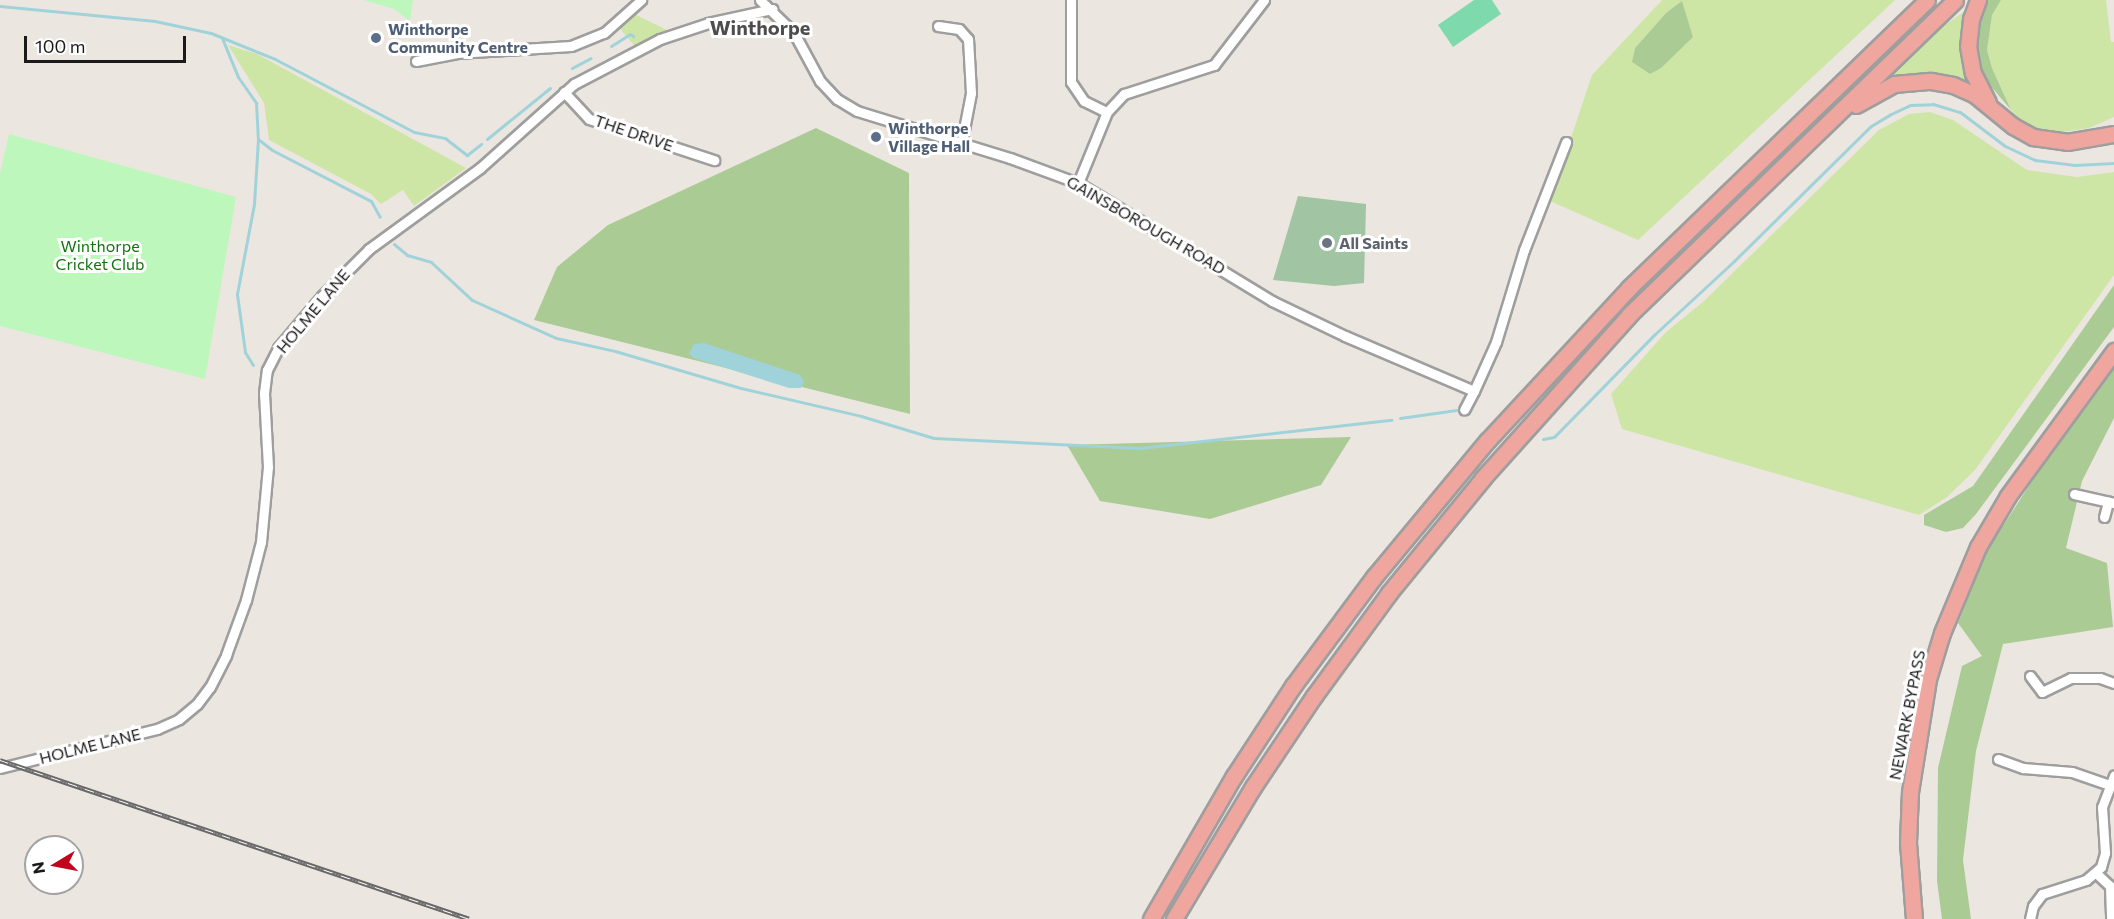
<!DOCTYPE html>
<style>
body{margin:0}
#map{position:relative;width:2114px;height:919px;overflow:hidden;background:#ece6e0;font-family:Commissioner,sans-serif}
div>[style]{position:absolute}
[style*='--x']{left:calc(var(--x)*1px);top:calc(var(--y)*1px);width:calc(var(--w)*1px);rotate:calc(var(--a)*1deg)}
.grass>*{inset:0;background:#cde6a6}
.forest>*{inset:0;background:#abcb95}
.cemetery>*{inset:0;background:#a1c4a2}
.park>*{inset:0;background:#bef7bc}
.pitch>*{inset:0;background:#7edaac}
.water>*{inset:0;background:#a0d3d9}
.stream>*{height:3px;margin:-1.5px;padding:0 1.5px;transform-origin:1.5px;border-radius:1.5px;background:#a0d3d9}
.roads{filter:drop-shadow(2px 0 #9e9e9e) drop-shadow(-2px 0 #9e9e9e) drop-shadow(0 2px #9e9e9e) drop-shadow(0 -2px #9e9e9e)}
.minor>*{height:9px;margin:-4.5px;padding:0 4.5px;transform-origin:4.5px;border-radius:4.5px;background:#fff}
.trunk>*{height:15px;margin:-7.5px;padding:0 7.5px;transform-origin:7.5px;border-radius:7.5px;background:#eea69e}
.rail>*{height:5px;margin-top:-2.5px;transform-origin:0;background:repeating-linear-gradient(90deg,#fff 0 9px,#686868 0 18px);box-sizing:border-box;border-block:2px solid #686868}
.dots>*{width:16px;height:16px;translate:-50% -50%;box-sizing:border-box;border:3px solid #fff;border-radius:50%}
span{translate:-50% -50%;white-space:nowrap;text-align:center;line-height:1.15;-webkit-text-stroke:6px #fff;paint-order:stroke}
.service-label{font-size:16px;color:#4e5e75;font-weight:700}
.left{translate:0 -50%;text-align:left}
.street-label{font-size:16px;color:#1a1a1a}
.worship-label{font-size:16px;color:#5b616d;font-weight:700}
.park-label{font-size:16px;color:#11730d}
.quarter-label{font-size:20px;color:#4d4d4d;font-weight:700}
.north{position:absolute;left:24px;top:835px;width:60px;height:60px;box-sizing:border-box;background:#fff;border:2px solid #a3a3a3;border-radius:50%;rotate:260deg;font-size:16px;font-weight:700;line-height:24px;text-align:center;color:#1a1a1a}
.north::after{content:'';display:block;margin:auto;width:21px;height:27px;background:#c0051c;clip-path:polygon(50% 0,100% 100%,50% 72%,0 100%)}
.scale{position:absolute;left:24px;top:36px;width:162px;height:27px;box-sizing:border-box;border:3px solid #1a1a1a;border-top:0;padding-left:8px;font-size:18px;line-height:21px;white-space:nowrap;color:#1a1a1a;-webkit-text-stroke:4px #fff;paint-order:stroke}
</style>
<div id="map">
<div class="grass">
<i style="clip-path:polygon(evenodd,1662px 0,1895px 0,1638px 240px,1550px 201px,1592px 75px,1662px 0,1682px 2px,1693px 37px,1633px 62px,1635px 48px,1666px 13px,1682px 2px)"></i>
<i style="clip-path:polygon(2001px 0,2106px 0,2111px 42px,2114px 42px,2114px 117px,2089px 128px,2056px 133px,2042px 131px,2019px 118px,2011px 110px,1992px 68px,1987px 50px,1992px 15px)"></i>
<i style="clip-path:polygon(1965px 11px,1962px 36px,1975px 90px,1930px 74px,1908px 74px,1882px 81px,1929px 36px)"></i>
<i style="clip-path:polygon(630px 12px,675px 34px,638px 50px,616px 24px)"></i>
<i style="clip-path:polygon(228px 45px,257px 54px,466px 168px,414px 206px,403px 190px,381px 204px,371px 194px,269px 140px,264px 103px)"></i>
<i style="clip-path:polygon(1930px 112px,1953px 120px,2027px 170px,2077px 177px,2114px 172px,2114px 275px,1975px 470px,1947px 497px,1919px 515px,1622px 429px,1611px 394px,1666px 332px,1703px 302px,1879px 130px,1909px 114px)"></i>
</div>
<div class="forest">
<i style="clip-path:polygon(1985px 0,2001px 0,1992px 15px,1987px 50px,1992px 68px,2011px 110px,1989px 84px,1976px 56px,1973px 40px,1975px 26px)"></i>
<i style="clip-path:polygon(1682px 1px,1693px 37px,1661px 68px,1650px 74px,1632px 62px,1635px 48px,1666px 13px)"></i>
<i style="clip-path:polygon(816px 128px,909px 173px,910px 414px,534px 320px,557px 267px,608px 225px)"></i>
<i style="clip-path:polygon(2114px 285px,2114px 327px,1976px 514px,1963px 528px,1946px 532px,1924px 525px,1924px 515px,1973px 486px)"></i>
<i style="clip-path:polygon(2114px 369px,2114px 418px,2082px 481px,2066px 548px,2107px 563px,2113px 627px,2003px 644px,1976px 751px,1963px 860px,1971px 919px,1942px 919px,1937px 881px,1938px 768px,1962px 666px,1982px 656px,1958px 623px,1986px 552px,2038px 472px)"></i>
<i style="clip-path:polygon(1351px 437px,1321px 485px,1210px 519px,1100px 501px,1067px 445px)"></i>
</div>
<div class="cemetery">
<i style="clip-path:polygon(1298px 196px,1366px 204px,1364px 283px,1334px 286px,1273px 280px)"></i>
</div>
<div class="park">
<i style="clip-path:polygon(364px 0,413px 0,410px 21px,394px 9px)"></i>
<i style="clip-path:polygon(9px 134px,236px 197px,205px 379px,0 326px,0 174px)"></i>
</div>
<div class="pitch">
<i style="clip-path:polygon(1474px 0,1492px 0,1501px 14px,1453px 47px,1438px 25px)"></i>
</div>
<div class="water">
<i style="clip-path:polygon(704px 343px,800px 375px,804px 382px,801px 388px,789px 388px,694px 358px,689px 354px,694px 344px)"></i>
</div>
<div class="stream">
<i style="--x:0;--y:6;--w:156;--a:5.5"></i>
<i style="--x:155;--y:21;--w:57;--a:12.1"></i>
<i style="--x:211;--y:33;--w:69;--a:22.1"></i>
<i style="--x:275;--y:59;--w:157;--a:27.7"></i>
<i style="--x:414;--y:132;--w:32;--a:11"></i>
<i style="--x:445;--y:138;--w:28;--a:38"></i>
<i style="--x:467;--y:155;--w:18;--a:-38"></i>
<i style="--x:222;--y:38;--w:42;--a:67.7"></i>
<i style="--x:238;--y:77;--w:32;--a:55"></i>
<i style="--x:256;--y:103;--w:36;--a:87"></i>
<i style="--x:258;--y:139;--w:18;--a:38"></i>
<i style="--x:272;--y:150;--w:111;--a:27.3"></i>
<i style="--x:371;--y:201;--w:18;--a:61"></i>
<i style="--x:611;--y:46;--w:22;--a:-32"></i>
<i style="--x:630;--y:34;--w:4;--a:34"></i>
<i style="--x:572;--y:68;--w:21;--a:-28"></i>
<i style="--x:487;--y:139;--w:81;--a:-39"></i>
<i style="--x:394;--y:244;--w:17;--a:40"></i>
<i style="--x:407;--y:255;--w:25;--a:16"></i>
<i style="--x:431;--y:262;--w:56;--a:42.8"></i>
<i style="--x:472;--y:300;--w:92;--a:24.3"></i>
<i style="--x:556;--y:338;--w:60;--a:12.4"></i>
<i style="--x:615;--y:351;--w:131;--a:16.4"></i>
<i style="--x:741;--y:388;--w:123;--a:13.1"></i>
<i style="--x:861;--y:416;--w:76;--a:16.8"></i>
<i style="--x:934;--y:438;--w:206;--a:2.8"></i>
<i style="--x:1140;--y:448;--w:253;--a:-6.4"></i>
<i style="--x:253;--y:365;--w:15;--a:-122"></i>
<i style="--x:245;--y:352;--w:59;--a:-97.9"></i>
<i style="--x:237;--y:294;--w:92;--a:-79.3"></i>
<i style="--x:254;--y:204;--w:65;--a:-86.5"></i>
<i style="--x:1400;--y:418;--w:57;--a:-8.1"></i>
<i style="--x:1543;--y:439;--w:11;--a:-10"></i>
<i style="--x:1554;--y:437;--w:144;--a:-45.6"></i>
<i style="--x:1655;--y:334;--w:108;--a:-42.7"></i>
<i style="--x:1734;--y:261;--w:192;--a:-44.6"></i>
<i style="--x:1871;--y:126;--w:23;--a:-31"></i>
<i style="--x:1891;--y:114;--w:21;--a:-25"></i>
<i style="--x:1910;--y:105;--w:23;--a:-2"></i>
<i style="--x:1933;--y:104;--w:28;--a:17"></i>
<i style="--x:1960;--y:112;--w:56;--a:37.1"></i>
<i style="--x:2005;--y:146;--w:33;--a:25"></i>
<i style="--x:2035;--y:160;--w:40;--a:7.1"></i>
<i style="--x:2075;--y:165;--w:39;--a:-3"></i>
</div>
<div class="roads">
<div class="minor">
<i style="--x:760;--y:0;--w:47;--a:44.1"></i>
<i style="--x:794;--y:33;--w:55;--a:61.6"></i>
<i style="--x:820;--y:81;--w:25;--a:47"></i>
<i style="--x:837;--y:99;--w:23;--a:31"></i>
<i style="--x:857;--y:111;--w:160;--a:17.1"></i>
<i style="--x:1010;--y:158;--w:72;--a:20.2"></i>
<i style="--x:1078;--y:183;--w:227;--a:31.3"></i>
<i style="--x:1272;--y:301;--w:81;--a:25.6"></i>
<i style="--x:1345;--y:336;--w:140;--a:23.1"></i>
<i style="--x:1474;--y:391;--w:21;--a:118"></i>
<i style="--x:1071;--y:0;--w:82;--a:90"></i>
<i style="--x:1071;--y:82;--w:23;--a:56"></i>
<i style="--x:1084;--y:101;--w:25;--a:26"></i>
<i style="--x:938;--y:26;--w:21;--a:8"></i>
<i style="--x:959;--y:29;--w:13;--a:48"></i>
<i style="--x:968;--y:39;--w:54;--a:86.8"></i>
<i style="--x:971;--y:93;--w:53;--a:100.9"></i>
<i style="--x:416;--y:61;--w:42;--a:-11"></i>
<i style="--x:457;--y:53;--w:114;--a:-3.5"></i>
<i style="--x:571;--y:46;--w:35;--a:-22"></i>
<i style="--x:604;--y:33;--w:50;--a:-41.7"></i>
<i style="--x:564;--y:92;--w:37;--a:47"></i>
<i style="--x:589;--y:119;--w:132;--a:18.2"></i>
<i style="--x:1078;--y:183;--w:77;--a:-67.8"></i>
<i style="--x:1107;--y:112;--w:25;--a:-47"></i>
<i style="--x:1124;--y:94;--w:95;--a:-17.9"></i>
<i style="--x:1214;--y:65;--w:82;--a:-52.4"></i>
<i style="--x:1474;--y:391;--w:54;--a:-65.8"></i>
<i style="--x:1496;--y:342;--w:96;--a:-73.1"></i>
<i style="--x:1524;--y:250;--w:116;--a:-68.7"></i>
<i style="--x:2074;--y:494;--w:41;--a:12.7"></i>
<i style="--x:2104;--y:517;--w:16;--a:-75"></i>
<i style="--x:2030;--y:676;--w:20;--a:53"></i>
<i style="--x:2042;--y:692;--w:32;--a:-26"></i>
<i style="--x:2071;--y:678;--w:29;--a:0"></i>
<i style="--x:2100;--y:678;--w:15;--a:20"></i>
<i style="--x:1998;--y:759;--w:27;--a:20"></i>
<i style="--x:2023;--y:768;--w:49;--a:4.7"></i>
<i style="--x:2072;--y:772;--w:39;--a:19"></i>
<i style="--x:0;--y:768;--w:162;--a:-14"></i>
<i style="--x:157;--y:729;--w:24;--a:-24"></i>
<i style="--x:179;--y:719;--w:23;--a:-40"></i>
<i style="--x:197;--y:704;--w:21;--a:-53"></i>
<i style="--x:210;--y:687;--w:36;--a:-63"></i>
<i style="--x:226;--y:655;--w:59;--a:-70"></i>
<i style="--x:246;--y:600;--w:60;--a:-75.5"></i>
<i style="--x:261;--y:542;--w:75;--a:-84.7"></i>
<i style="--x:268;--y:467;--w:74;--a:-93.1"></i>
<i style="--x:264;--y:393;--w:23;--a:-83"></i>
<i style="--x:267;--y:370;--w:25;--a:-63"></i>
<i style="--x:278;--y:348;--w:68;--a:-49.8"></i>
<i style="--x:322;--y:296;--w:66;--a:-45"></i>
<i style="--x:369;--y:249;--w:137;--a:-36.1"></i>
<i style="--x:480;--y:168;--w:126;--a:-41.8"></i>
<i style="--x:574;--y:84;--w:97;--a:-27.6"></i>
<i style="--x:660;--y:39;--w:51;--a:-18.4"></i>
<i style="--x:708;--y:23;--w:66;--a:-12.3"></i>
<i style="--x:2096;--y:873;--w:19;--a:43"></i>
<i style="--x:2110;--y:886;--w:33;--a:88"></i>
<i style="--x:2030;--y:919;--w:13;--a:-77"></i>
<i style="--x:2033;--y:906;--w:15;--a:-53"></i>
<i style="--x:2042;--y:894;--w:46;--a:-17.7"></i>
<i style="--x:2086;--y:880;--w:20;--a:-41"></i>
<i style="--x:2101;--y:867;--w:15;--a:-74"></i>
<i style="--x:2105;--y:853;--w:46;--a:-93.7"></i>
<i style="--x:2102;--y:807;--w:34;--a:-69"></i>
</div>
<div class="trunk">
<i style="--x:1978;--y:0;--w:20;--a:110"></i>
<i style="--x:1971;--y:19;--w:27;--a:96"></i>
<i style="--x:1968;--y:46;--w:27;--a:80"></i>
<i style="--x:1973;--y:73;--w:33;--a:63"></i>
<i style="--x:1856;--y:105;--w:43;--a:-28.9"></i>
<i style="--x:1894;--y:84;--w:37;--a:-5"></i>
<i style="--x:1931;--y:81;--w:22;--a:10"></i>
<i style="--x:1953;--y:85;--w:24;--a:24"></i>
<i style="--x:1975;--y:95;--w:49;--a:39.2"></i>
<i style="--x:2013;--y:126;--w:23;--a:29"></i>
<i style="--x:2033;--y:137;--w:34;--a:8"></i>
<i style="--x:2067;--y:142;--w:48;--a:-9.7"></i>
<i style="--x:1151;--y:919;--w:165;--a:-59.9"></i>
<i style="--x:1234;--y:776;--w:108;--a:-56.8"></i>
<i style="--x:1293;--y:686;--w:136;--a:-53.4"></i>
<i style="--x:1374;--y:577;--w:177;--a:-50.3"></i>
<i style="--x:1487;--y:441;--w:209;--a:-47.1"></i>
<i style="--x:1629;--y:288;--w:414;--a:-44"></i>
<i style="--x:1174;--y:919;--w:154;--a:-59.1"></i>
<i style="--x:1253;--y:787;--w:110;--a:-56.2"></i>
<i style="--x:1314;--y:696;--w:127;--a:-53.9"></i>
<i style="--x:1389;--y:593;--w:149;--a:-50.7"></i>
<i style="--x:1483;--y:478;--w:219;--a:-48.1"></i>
<i style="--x:1629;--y:315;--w:453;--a:-44"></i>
<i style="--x:1914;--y:919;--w:76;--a:-94.5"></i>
<i style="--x:1908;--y:843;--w:51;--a:-87.8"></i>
<i style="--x:1910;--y:792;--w:114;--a:-80.9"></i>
<i style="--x:1928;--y:679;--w:48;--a:-73.1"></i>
<i style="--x:1942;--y:633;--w:93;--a:-67.3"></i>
<i style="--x:1978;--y:547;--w:59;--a:-59.5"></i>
<i style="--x:2008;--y:496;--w:180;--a:-53.8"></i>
</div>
</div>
<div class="rail">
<i style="--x:0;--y:760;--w:495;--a:18.7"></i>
</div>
<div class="dots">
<i style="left:376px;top:38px;background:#5c6f8a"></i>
<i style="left:876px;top:137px;background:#5c6f8a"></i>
<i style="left:1327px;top:243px;background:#6b7280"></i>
</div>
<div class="service-label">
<span class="left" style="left:388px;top:38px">Winthorpe<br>Community Centre</span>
<span class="left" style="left:888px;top:137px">Winthorpe<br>Village Hall</span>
</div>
<div class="street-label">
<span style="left:634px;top:133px;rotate:19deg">THE DRIVE</span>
<span style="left:1146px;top:225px;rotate:30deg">GAINSBOROUGH ROAD</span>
<span style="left:313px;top:311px;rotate:-50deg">HOLME LANE</span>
<span style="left:1907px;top:715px;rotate:-79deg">NEWARK BYPASS</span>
<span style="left:90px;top:746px;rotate:-14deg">HOLME LANE</span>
</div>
<div class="worship-label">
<span class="left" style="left:1339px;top:243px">All Saints</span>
</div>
<div class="park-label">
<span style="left:100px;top:255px">Winthorpe<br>Cricket Club</span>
</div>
<div class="quarter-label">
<span style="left:760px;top:27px">Winthorpe</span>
</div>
<div class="north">N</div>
<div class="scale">100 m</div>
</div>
